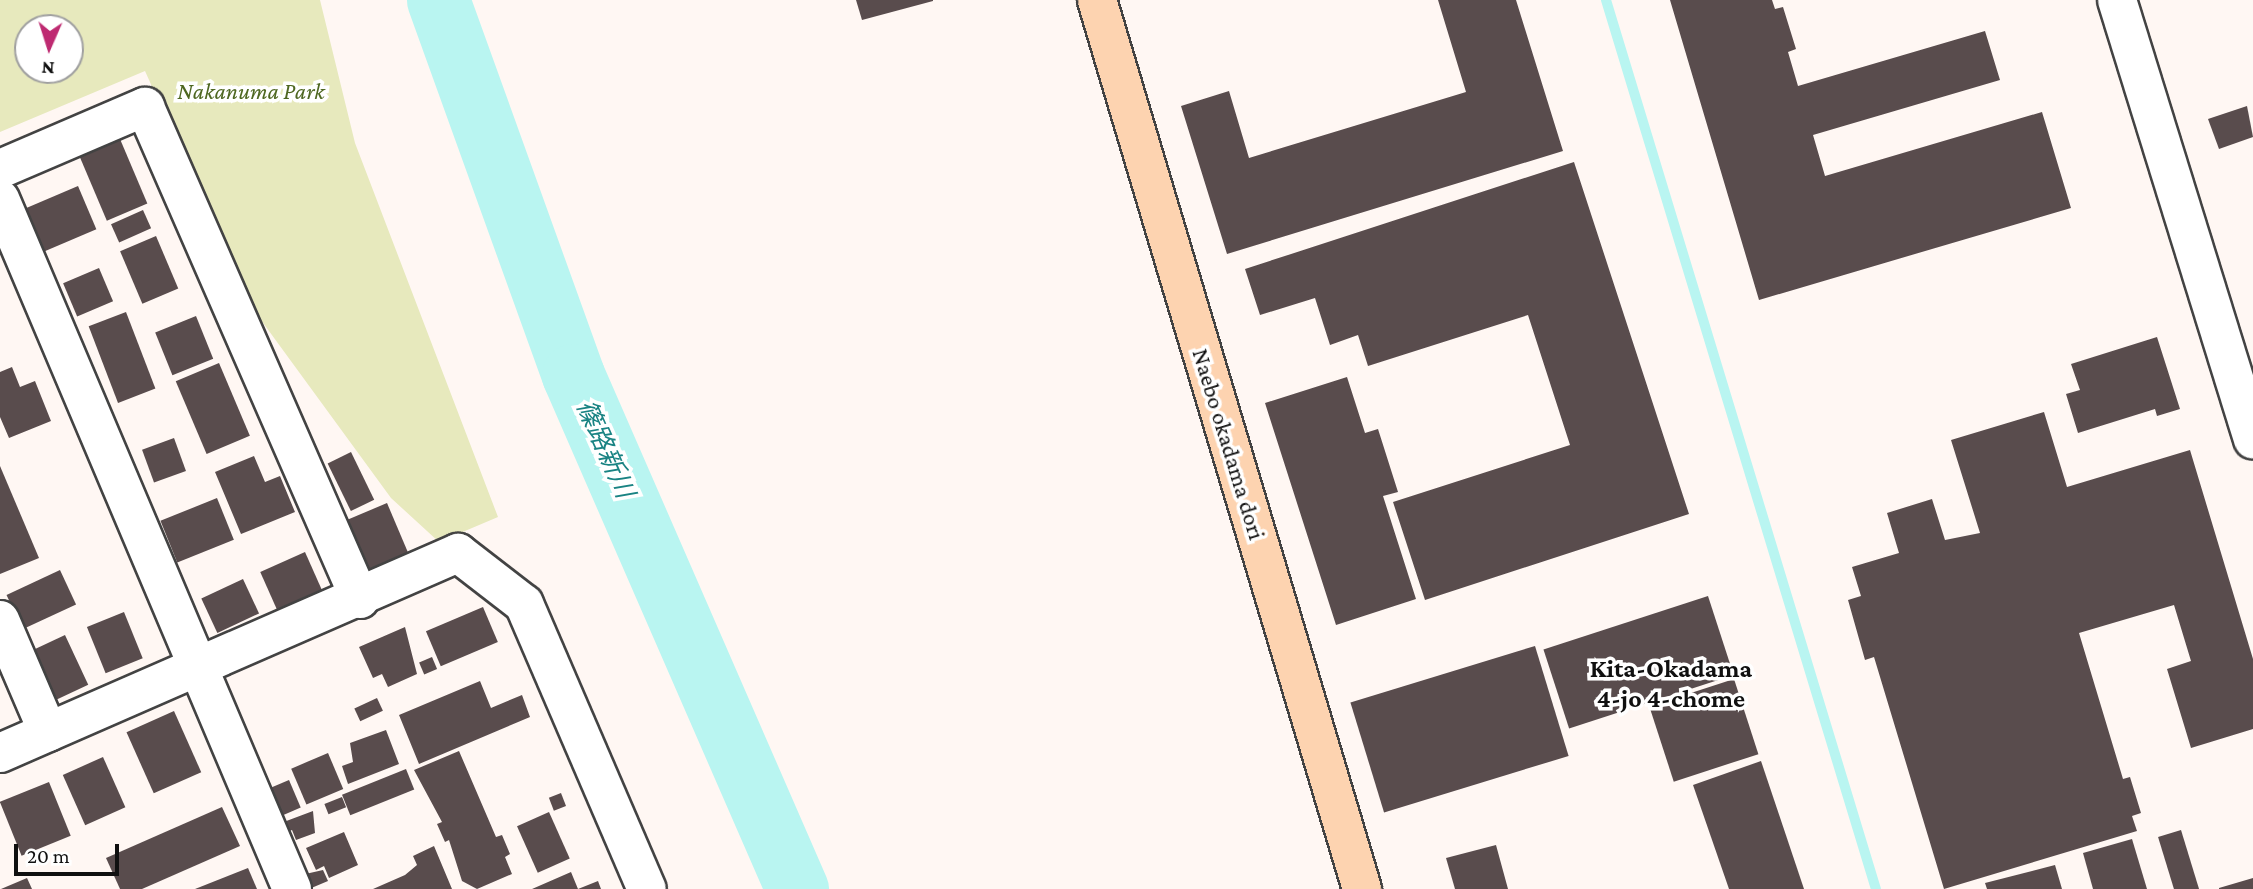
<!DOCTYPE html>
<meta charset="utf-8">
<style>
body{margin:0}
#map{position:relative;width:2253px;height:889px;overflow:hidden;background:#fff7f3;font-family:"Crimson Pro","Noto Sans JP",serif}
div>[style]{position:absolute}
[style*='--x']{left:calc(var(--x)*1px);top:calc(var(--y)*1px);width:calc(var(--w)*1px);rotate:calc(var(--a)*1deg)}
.green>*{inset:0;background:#e7e9bd}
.stream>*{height:10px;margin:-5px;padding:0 5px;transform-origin:5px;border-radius:5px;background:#b9f5f1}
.river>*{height:63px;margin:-31.5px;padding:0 31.5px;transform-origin:31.5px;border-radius:31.5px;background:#b9f5f1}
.building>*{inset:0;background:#594c4d;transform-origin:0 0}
.roads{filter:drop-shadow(2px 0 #434343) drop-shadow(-2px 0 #434343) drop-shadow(0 2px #434343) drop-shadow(0 -2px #434343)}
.street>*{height:38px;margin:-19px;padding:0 19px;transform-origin:19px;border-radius:19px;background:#fff}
.secondary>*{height:38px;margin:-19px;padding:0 19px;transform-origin:19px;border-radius:19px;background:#fdd3b0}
span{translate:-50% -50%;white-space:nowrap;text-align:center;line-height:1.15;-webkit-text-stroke:7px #fff;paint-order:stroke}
.park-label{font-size:24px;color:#4e6721;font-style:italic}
.street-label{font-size:24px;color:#101010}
.water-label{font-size:26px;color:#198383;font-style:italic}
.neighbourhood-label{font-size:26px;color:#101010;font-weight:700}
.north{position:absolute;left:14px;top:14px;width:70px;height:70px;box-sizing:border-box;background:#fff;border:2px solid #9f9f9f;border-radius:50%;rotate:183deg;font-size:19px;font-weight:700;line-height:28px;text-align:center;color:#101010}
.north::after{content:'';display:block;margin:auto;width:24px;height:32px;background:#be2a71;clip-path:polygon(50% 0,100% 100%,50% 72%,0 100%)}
.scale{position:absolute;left:14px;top:844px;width:105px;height:32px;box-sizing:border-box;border:4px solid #101010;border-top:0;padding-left:9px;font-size:21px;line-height:24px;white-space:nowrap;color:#101010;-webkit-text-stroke:5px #fff;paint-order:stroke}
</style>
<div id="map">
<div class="green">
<i style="clip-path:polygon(evenodd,0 0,320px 0,355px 143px,498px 517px,439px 542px,391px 498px,250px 305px,145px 71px,0 132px,0 0,28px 28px,70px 28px,70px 70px,28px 70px,28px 28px)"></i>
</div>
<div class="stream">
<i style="--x:1606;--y:0;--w:929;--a:73.11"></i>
</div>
<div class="river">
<i style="--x:438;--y:0;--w:399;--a:70.2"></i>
<i style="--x:573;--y:375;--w:561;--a:66.45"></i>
</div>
<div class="building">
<i style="clip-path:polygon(856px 0,933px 0,933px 1px,862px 20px)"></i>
<i style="clip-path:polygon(1438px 0,1516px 0,1563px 151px,1227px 254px,1181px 106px,1229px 91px,1249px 158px,1466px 92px)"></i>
<i style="clip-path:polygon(1670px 0,1772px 0,1775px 9px,1783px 7px,1796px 49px,1788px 52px,1798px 86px,1985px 31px,2000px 80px,1813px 135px,1825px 176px,2042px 112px,2071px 208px,1759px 300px)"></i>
<i style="clip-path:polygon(2247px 106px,2253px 137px,2219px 149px,2208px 119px)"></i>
<i style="left:120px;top:139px;width:70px;height:44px;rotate:67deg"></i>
<i style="clip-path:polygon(1574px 162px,1689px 514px,1425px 600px,1393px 502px,1570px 445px,1528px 315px,1368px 366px,1358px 335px,1330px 345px,1315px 298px,1260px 315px,1245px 269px)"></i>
<i style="left:78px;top:186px;width:47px;height:58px;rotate:67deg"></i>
<i style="left:143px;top:210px;width:20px;height:35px;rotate:66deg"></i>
<i style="left:156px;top:236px;width:57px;height:39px;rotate:67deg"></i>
<i style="left:99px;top:268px;width:36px;height:39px;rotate:67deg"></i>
<i style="left:126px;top:312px;width:82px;height:40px;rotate:69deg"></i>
<i style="left:196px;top:316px;width:46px;height:44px;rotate:68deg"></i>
<i style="clip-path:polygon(2157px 337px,2180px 409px,2157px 416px,2155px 409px,2078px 433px,2066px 394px,2080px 390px,2071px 364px)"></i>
<i style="left:219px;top:363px;width:79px;height:47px;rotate:67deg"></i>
<i style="clip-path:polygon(12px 367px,20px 387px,35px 381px,51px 421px,9px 438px,0 417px,0 372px)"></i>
<i style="clip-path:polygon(1347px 377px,1365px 433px,1378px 429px,1398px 492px,1383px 496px,1416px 599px,1336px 625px,1265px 403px)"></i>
<i style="clip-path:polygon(2044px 412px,2067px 487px,2190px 450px,2253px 659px,2253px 729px,2191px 748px,2167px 669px,2191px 661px,2174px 605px,2079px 633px,2123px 779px,2130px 777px,2141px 813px,2132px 816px,2137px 831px,1944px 889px,1874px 657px,1865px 660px,1848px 600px,1861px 596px,1852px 567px,1899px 553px,1887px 513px,1932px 499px,1945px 540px,1980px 533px,1951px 440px)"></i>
<i style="left:174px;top:438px;width:35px;height:34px;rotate:70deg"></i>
<i style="left:351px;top:452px;width:53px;height:26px;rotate:64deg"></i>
<i style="clip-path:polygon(254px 456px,265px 482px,280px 476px,295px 512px,241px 534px,215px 472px)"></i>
<i style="clip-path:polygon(0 466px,39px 558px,0 574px)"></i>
<i style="left:217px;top:498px;width:45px;height:61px;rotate:68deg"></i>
<i style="left:387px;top:503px;width:57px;height:43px;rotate:67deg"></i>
<i style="left:305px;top:552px;width:44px;height:49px;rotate:66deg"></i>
<i style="left:60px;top:570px;width:38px;height:59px;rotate:65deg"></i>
<i style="left:243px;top:579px;width:38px;height:46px;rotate:65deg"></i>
<i style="left:1708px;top:596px;width:83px;height:173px;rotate:72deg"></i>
<i style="left:483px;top:607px;width:38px;height:62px;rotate:67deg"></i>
<i style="left:124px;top:612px;width:50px;height:40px;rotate:68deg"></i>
<i style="clip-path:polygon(405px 627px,417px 674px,388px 687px,382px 674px,373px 678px,359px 647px)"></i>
<i style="left:65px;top:635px;width:55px;height:40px;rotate:65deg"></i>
<i style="left:1535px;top:646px;width:115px;height:193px;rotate:73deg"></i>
<i style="left:432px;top:657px;width:13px;height:14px;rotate:67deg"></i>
<i style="left:1734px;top:679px;width:79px;height:89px;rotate:72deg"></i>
<i style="clip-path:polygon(480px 681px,491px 708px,522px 695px,530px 717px,419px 764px,399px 715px)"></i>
<i style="left:377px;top:698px;width:14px;height:25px;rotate:65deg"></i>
<i style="left:174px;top:711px;width:67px;height:52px;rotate:66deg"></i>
<i style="clip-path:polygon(386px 730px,399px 764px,348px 784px,342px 766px,353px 762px,350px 743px)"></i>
<i style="clip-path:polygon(459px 751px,496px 837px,502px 835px,510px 854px,505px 857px,512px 874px,477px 889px,462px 881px,449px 840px,445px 842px,437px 824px,442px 822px,414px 770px)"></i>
<i style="left:328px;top:753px;width:39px;height:40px;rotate:67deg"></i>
<i style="left:103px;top:757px;width:55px;height:44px;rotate:66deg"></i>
<i style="clip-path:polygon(1761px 761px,1804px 889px,1729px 889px,1693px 785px)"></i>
<i style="left:406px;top:769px;width:22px;height:69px;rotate:68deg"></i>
<i style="left:289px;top:780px;width:30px;height:25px;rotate:67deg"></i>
<i style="left:49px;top:782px;width:58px;height:53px;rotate:68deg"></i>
<i style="left:561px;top:793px;width:14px;height:13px;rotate:69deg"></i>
<i style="left:342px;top:797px;width:11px;height:19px;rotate:68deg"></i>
<i style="clip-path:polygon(222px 807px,240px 846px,142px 889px,120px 889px,106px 858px)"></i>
<i style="clip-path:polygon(313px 811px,315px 833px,296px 840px,292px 830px,285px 833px,281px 823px)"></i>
<i style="left:549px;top:812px;width:51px;height:35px;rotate:66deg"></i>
<i style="left:2181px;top:830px;width:62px;height:24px;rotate:73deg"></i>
<i style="clip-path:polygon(344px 832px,358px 865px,329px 878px,324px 866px,316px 870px,306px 848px)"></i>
<i style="clip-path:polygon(2132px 839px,2147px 889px,2093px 889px,2083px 853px)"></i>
<i style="clip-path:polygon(1496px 845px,1508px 889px,1455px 889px,1446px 858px)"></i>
<i style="clip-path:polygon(434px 846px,452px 889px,373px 889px,405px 875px,417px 865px,413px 856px)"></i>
<i style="clip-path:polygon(2055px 865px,2062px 889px,1987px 889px,1985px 883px)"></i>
<i style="clip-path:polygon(248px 868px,257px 889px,195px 889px)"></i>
<i style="clip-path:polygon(323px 870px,328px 881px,309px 889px,301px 875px)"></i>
<i style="clip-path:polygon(571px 872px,578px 889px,598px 881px,601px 889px,532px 889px)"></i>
<i style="clip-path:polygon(27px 878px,32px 889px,1px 889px)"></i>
<i style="clip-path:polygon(2253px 878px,2253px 889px,2219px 889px,2219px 888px)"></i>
</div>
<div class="roads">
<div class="street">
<i style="--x:2117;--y:0;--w:460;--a:72.8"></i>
<i style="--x:0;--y:169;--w:158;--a:-23.2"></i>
<i style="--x:145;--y:107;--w:537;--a:66.4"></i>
<i style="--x:0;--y:199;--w:749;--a:67.06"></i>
<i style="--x:0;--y:620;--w:122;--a:66.8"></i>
<i style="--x:0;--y:753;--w:500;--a:-23.6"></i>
<i style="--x:458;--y:553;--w:83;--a:37.7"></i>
<i style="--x:524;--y:604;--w:310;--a:66.7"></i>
</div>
<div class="secondary">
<i style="--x:1097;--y:0;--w:928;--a:73.4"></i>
</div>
</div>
<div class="park-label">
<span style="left:251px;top:91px">Nakanuma Park</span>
</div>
<div class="street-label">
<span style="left:1229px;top:444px;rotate:73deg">Naebo okadama dori</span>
</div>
<div class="water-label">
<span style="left:605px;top:449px;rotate:66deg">篠路新川</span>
</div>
<div class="neighbourhood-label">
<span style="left:1671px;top:684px">Kita-Okadama<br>4-jo 4-chome</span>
</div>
<div class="north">N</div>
<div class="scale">20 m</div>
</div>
